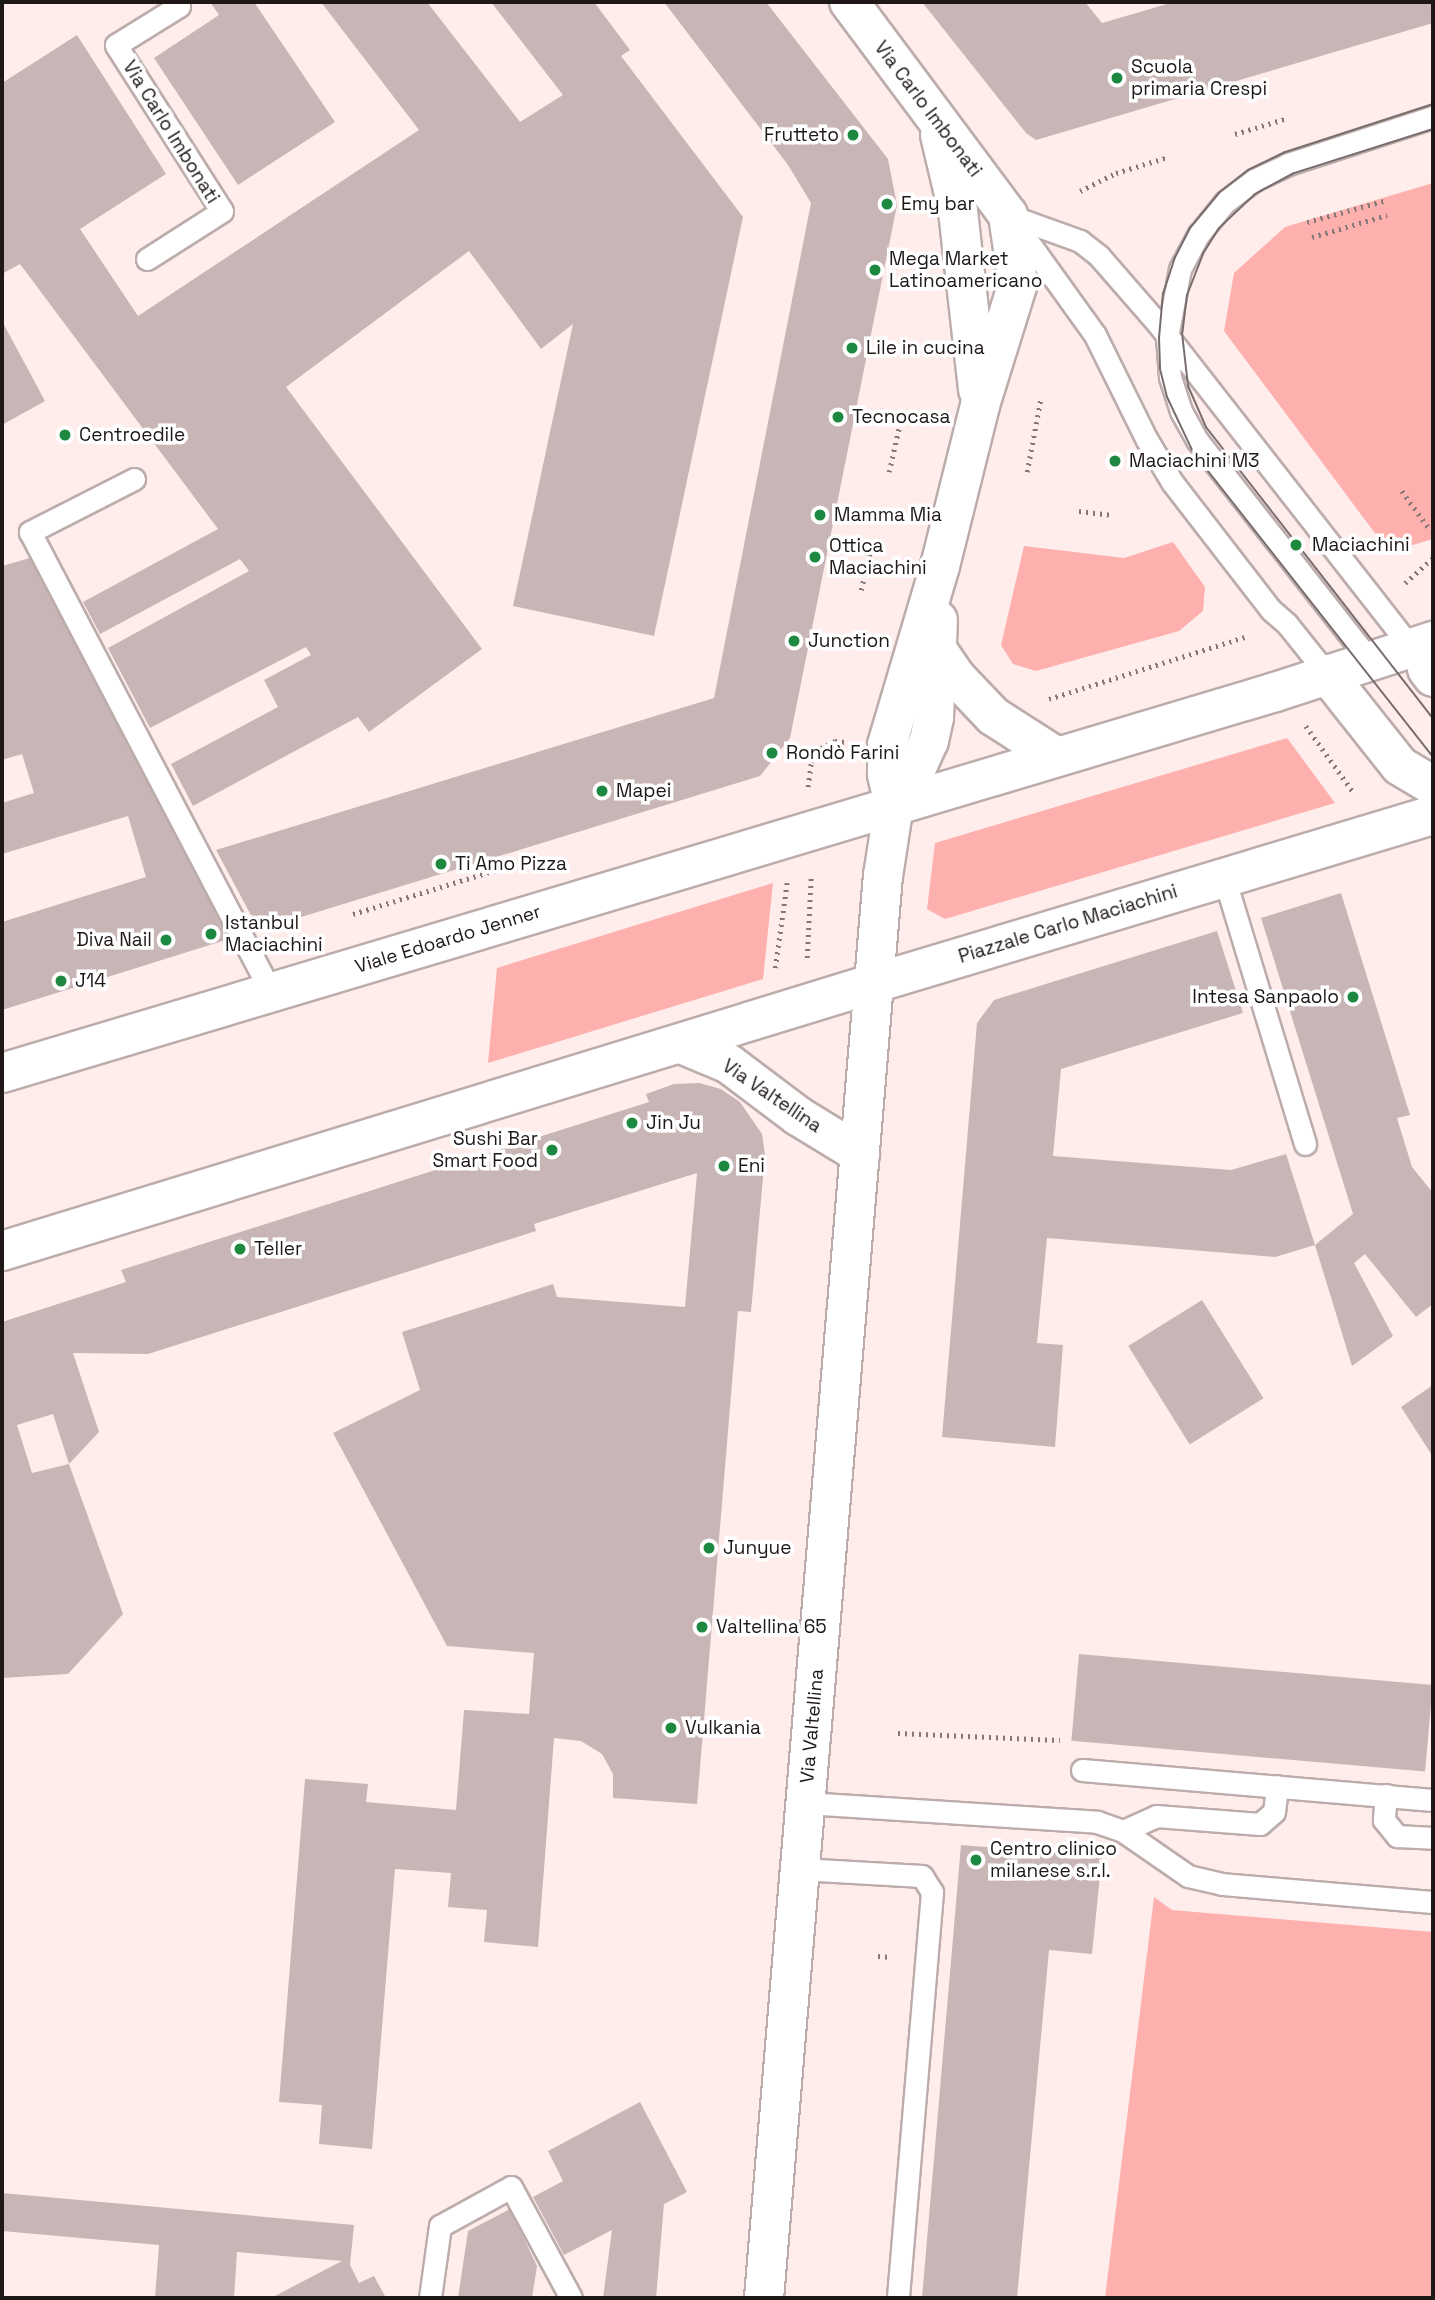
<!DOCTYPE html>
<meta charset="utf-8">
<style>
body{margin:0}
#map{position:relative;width:1435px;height:2300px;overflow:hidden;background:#ffedec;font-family:"Space Grotesk",sans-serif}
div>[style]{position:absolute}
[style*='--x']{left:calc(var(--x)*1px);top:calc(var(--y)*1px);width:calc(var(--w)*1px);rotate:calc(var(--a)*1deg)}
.green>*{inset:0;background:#fdb0ad}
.building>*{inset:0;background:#c7b6b5;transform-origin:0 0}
.path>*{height:4.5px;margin-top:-2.25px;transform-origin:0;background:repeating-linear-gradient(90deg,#847877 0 2px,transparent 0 7px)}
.roads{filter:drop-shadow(2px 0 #bcacab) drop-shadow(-2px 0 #bcacab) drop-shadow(0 2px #bcacab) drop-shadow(0 -2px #bcacab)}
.lane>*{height:21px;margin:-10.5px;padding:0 10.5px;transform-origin:10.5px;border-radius:10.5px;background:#fff}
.street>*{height:38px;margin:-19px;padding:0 19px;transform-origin:19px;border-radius:19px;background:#fff}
.secondary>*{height:38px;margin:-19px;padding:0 19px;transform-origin:19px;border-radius:19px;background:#fff}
.primary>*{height:38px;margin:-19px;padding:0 19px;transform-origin:19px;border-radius:19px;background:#fff}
.tram>*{height:2px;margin:-1px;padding:0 1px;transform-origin:1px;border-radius:1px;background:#776d6c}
.dots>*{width:19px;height:19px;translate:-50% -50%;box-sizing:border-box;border:4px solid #fff;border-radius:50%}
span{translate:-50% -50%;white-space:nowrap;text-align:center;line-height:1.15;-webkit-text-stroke:7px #fff;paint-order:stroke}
.poi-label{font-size:19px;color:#1e1817}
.left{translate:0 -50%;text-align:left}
.right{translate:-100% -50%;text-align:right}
.street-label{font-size:19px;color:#1e1817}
.frame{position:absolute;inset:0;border:4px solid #1e1817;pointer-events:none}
</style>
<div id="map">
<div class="green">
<i style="clip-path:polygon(1433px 183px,1433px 539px,1389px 552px,1224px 331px,1234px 273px,1285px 227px)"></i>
<i style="clip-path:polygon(1173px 542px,1205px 587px,1203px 611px,1179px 631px,1036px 671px,1013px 664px,1001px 645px,1024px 546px,1124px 558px)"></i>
<i style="clip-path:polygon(1287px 738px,1335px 803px,945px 919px,927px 909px,935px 843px)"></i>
<i style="clip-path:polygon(773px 883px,763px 979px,488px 1063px,497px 968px)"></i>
<i style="clip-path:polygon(1154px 1897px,1172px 1910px,1433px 1932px,1433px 2298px,1105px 2298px)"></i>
</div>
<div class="building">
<i style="clip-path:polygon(210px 2px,254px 2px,335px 122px,238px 185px,154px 58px,219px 15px)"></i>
<i style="clip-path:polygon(321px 2px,427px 2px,520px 122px,563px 95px,491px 2px,594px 2px,630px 50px,621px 56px,743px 217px,654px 636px,513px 606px,573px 324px,541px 349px,469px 251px,286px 387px,482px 649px,369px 732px,358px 717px,193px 806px,171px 764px,278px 707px,264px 680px,311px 655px,306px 647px,150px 728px,108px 648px,249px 571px,240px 559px,100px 634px,83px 602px,218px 529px,20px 264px,2px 274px,2px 83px,77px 35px,166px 174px,80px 229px,138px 316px,419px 130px)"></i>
<i style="clip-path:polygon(664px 2px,766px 2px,888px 159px,897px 205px,790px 738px,760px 776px,259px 930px,216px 850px,714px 698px,811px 203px,788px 165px)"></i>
<i style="clip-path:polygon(922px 2px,1085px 2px,1102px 23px,1174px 2px,1433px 2px,1433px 23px,1036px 140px,1026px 133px)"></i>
<i style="clip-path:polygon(2px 321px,45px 401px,2px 425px)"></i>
<i style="clip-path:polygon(30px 558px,100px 684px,229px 939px,2px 1010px,2px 922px,146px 877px,128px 816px,2px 854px,2px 803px,34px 793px,22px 754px,2px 760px,2px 566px)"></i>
<i style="clip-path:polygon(1341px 893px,1410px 1115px,1397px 1118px,1412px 1167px,1433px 1193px,1433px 1304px,1416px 1317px,1365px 1254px,1354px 1263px,1393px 1336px,1352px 1366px,1315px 1245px,1353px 1214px,1261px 918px)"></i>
<i style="clip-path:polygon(1217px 931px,1243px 1013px,1061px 1069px,1053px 1156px,1231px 1170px,1286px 1154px,1315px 1245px,1275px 1257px,1047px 1238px,1037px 1343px,1063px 1345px,1055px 1447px,942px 1437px,977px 1023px,994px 1000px)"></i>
<i style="clip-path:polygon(evenodd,699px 1083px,721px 1089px,740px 1102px,762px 1134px,765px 1155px,751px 1312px,738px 1311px,697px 1804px,613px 1798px,613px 1774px,602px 1754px,581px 1741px,554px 1738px,538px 1947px,484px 1942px,487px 1910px,448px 1907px,451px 1873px,395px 1869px,372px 2149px,319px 2144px,322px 2105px,279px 2102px,305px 1779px,368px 1784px,366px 1802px,456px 1810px,464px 1710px,529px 1714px,534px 1653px,447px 1646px,333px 1433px,420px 1390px,402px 1332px,553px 1284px,557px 1297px,685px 1307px,697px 1173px,534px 1224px,536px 1231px,148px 1354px,73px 1353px,99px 1432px,69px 1464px,123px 1614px,68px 1674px,2px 1678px,2px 1322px,126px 1282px,121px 1270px,649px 1102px,646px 1094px,674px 1084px,699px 1083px,53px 1414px,69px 1464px,32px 1473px,17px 1425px,53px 1414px)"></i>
<i style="left:1202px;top:1300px;width:116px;height:87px;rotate:58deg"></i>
<i style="clip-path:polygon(1433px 1385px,1433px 1457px,1401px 1407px)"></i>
<i style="left:1079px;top:1654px;width:355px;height:87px;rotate:5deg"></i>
<i style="clip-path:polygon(961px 1845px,1102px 1856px,1092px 1954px,1049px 1950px,1017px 2298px,922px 2298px)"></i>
<i style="clip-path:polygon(640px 2102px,687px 2192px,664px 2204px,656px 2298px,603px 2298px,612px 2230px,564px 2255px,533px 2197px,563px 2181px,548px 2151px)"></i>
<i style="clip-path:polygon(2px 2193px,354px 2225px,350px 2265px,359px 2283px,374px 2276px,386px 2298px,271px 2298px,342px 2261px,237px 2252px,234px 2298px,155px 2298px,159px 2245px,2px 2231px)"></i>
<i style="clip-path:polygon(510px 2209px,537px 2266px,532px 2298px,458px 2298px,468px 2231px)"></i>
</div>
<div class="path">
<i style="--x:1235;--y:134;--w:55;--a:-16.8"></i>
<i style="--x:1080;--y:191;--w:40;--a:-26.6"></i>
<i style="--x:1116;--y:173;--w:54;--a:-17.1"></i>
<i style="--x:1307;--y:222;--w:80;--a:-15.3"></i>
<i style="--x:1312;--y:237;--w:78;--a:-16.3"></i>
<i style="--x:889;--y:472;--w:50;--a:-77.3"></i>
<i style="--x:1027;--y:472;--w:76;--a:-79.4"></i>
<i style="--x:1402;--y:491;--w:49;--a:54.1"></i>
<i style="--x:1079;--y:511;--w:33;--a:7"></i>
<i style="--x:1405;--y:583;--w:38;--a:-42"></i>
<i style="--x:861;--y:590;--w:48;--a:-76.8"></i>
<i style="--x:1049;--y:699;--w:209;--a:-17.6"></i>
<i style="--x:1306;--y:726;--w:82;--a:54.4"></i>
<i style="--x:808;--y:787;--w:25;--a:-83"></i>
<i style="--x:811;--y:762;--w:17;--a:-54"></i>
<i style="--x:821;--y:748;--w:16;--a:-27"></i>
<i style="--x:835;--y:741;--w:10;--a:6"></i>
<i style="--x:353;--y:914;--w:177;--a:-17.1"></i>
<i style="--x:807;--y:958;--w:82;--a:-87.2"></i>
<i style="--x:775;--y:968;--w:86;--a:-82"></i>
<i style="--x:898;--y:1733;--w:162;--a:2.5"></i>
<i style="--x:878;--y:1956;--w:13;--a:4"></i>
</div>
<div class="roads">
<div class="lane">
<i style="--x:1008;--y:215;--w:77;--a:19.9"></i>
<i style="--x:1080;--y:241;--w:24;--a:38"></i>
<i style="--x:1099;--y:256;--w:91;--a:49"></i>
<i style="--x:1159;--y:325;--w:411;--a:52"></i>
<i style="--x:1016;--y:225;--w:135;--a:54.3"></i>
<i style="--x:1095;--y:335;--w:117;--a:63.7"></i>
<i style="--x:1147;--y:440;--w:49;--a:59.2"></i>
<i style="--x:1172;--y:482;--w:162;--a:52.3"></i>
<i style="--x:1271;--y:610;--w:21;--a:41"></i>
<i style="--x:1287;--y:624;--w:64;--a:51.3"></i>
<i style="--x:147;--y:259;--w:89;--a:-32.6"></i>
<i style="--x:222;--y:211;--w:197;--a:-122.6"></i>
<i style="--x:116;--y:45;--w:74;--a:-31.8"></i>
<i style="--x:179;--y:6;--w:4;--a:-117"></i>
<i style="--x:134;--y:479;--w:117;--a:153"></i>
<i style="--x:30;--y:532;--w:519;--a:62.35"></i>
<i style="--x:1371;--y:662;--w:282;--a:-128.1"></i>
<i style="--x:1197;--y:440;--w:33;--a:-119"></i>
<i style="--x:1181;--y:411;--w:36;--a:-108"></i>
<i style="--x:1170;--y:377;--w:40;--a:-94.3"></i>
<i style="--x:1167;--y:337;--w:69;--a:-79.2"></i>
<i style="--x:1180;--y:269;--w:40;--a:-62"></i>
<i style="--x:1199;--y:234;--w:41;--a:-50.9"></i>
<i style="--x:1225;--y:202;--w:36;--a:-37"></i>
<i style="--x:1254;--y:180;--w:38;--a:-25"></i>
<i style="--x:1288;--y:164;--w:152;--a:-18"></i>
<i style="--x:1224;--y:877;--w:279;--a:73.1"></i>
<i style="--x:1082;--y:1770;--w:352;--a:4.9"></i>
<i style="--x:1386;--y:1795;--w:25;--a:95"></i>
<i style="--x:1384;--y:1820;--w:21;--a:51"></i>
<i style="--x:1397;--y:1836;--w:36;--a:3"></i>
<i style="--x:806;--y:1803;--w:292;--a:3.7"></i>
<i style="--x:1097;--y:1822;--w:28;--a:19"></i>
<i style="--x:1123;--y:1831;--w:79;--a:34.7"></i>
<i style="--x:1188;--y:1876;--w:35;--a:13"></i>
<i style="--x:1222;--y:1884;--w:212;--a:4.9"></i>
<i style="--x:1123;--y:1831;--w:36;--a:-24"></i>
<i style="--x:1156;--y:1816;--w:104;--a:4.4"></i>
<i style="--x:1260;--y:1824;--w:18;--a:-41"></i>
<i style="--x:1274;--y:1812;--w:26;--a:-83"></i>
<i style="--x:800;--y:1869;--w:122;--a:3.3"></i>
<i style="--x:922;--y:1876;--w:19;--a:58"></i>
<i style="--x:932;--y:1892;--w:407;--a:94.8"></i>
<i style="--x:430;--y:2298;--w:73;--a:-82.1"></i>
<i style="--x:440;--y:2226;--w:81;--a:-28.8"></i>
<i style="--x:511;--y:2187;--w:126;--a:61.6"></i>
</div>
<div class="street">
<i style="--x:937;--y:649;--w:34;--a:56"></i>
<i style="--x:956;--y:677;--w:54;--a:46.5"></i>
<i style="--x:993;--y:716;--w:76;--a:32.6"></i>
<i style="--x:1427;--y:669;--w:10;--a:53"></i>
<i style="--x:1327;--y:674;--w:117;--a:51.6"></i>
<i style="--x:1400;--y:766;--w:39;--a:31"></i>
<i style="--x:681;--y:1044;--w:52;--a:22.6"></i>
<i style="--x:729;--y:1064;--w:86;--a:37"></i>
<i style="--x:798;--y:1116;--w:73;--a:31.5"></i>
</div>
<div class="secondary">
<i style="--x:940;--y:135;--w:78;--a:76.7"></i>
<i style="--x:958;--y:211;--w:180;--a:83.6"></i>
<i style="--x:894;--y:805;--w:37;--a:-57"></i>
<i style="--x:914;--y:774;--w:36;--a:-66"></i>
<i style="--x:929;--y:741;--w:24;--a:-78"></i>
<i style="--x:934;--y:718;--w:98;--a:-87.7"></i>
<i style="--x:764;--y:2298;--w:1427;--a:-85.22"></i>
<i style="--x:883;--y:876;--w:72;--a:-81.2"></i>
<i style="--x:894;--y:805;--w:32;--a:-103"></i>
<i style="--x:887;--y:774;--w:29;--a:-90"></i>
<i style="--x:887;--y:745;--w:187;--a:-73.5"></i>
<i style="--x:940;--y:566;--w:166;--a:-76"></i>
<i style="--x:980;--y:405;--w:128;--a:-72.7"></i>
<i style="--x:1018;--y:283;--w:69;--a:-98.4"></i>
<i style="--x:1008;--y:215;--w:266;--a:-126.7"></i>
</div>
<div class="primary">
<i style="--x:2;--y:1073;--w:1329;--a:-16.66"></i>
<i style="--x:1275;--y:692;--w:166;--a:-17.9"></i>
<i style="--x:2;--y:1251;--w:913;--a:-17.07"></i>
<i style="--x:875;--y:983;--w:583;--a:-16.76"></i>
</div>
</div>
<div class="tram">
<i style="--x:1433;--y:104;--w:156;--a:162"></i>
<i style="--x:1285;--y:152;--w:41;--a:154.1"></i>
<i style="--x:1248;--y:170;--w:37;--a:142"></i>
<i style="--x:1219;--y:193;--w:45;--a:129.6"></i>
<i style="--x:1190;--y:228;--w:33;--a:117"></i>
<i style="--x:1175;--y:257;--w:38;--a:108"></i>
<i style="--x:1163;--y:293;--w:45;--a:95.1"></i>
<i style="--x:1159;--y:338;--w:31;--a:88"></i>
<i style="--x:1160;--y:369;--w:29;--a:76"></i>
<i style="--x:1167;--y:397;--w:61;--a:64.7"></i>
<i style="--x:1193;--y:452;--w:388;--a:51.8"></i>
<i style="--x:1433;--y:129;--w:146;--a:162.4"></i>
<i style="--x:1294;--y:173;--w:44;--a:151.7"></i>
<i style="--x:1255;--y:194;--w:50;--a:136.6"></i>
<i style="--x:1219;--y:228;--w:31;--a:122"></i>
<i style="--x:1203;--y:254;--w:44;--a:111.3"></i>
<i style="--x:1187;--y:295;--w:38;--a:97"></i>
<i style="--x:1182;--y:333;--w:53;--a:83.5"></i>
<i style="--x:1188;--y:386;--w:45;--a:66.3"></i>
<i style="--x:1206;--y:427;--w:370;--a:52.1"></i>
</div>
<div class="dots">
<i style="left:1117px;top:78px;background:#1d8940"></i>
<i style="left:853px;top:135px;background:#1d8940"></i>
<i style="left:887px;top:204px;background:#1d8940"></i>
<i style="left:875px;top:270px;background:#1d8940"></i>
<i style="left:852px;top:348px;background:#1d8940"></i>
<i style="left:838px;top:417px;background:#1d8940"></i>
<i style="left:65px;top:435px;background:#1d8940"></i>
<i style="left:1115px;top:461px;background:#1d8940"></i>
<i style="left:820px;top:515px;background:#1d8940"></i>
<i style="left:1296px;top:545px;background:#1d8940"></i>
<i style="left:815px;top:557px;background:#1d8940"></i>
<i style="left:794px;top:641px;background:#1d8940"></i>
<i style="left:772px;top:753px;background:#1d8940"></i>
<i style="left:602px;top:791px;background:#1d8940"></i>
<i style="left:441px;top:864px;background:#1d8940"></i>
<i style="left:211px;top:934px;background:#1d8940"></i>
<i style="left:166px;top:940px;background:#1d8940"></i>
<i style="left:61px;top:981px;background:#1d8940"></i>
<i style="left:1353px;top:997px;background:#1d8940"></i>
<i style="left:632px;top:1123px;background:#1d8940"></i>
<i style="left:552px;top:1150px;background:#1d8940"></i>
<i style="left:724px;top:1166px;background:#1d8940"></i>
<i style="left:240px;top:1249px;background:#1d8940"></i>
<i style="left:709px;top:1548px;background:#1d8940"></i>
<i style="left:702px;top:1627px;background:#1d8940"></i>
<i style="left:671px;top:1728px;background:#1d8940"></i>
<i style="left:976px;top:1860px;background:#1d8940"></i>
</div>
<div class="poi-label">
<span class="left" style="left:1131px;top:78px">Scuola<br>primaria Crespi</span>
<span class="right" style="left:839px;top:135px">Frutteto</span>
<span class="left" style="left:901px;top:204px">Emy bar</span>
<span class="left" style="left:889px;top:270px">Mega Market<br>Latinoamericano</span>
<span class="left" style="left:866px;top:348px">Lile in cucina</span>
<span class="left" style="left:852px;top:417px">Tecnocasa</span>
<span class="left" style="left:79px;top:435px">Centroedile</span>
<span class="left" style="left:1129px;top:461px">Maciachini M3</span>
<span class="left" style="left:834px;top:515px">Mamma Mia</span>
<span class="left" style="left:1312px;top:545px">Maciachini</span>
<span class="left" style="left:829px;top:557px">Ottica<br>Maciachini</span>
<span class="left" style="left:808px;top:641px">Junction</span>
<span class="left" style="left:786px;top:753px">Rondò Farini</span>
<span class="left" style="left:616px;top:791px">Mapei</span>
<span class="left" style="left:455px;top:864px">Ti Amo Pizza</span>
<span class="left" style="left:225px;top:934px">Istanbul<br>Maciachini</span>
<span class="right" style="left:152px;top:940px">Diva Nail</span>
<span class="left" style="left:75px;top:981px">J14</span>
<span class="right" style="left:1339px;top:997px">Intesa Sanpaolo</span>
<span class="left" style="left:646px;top:1123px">Jin Ju</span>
<span class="right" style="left:538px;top:1150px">Sushi Bar<br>Smart Food</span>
<span class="left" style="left:738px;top:1166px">Eni</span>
<span class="left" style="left:254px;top:1249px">Teller</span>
<span class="left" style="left:723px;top:1548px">Junyue</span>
<span class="left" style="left:716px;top:1627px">Valtellina 65</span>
<span class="left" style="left:685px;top:1728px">Vulkania</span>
<span class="left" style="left:990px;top:1860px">Centro clinico<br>milanese s.r.l.</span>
</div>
<div class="street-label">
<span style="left:928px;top:109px;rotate:53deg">Via Carlo Imbonati</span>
<span style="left:171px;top:132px;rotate:58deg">Via Carlo Imbonati</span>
<span style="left:1068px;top:924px;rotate:-17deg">Piazzale Carlo Maciachini</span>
<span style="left:448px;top:939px;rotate:-17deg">Viale Edoardo Jenner</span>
<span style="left:772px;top:1096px;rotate:34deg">Via Valtellina</span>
<span style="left:812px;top:1726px;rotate:-85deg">Via Valtellina</span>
</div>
<div class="frame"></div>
</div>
